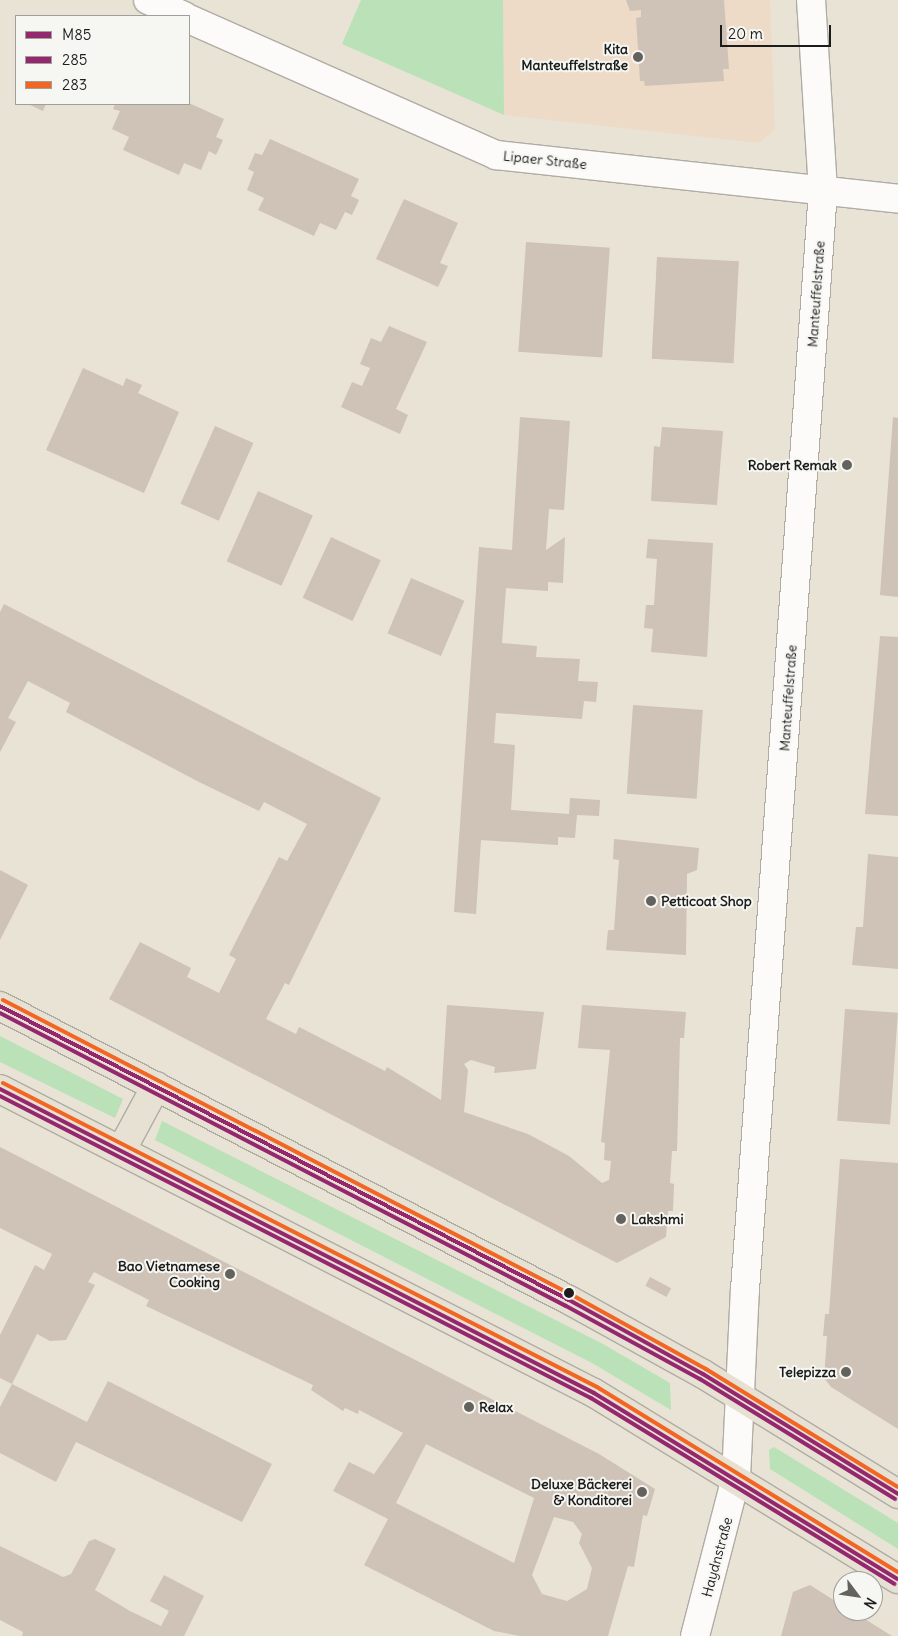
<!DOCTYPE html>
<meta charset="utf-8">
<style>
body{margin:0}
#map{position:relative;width:898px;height:1636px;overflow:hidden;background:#e9e3d6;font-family:Delius,sans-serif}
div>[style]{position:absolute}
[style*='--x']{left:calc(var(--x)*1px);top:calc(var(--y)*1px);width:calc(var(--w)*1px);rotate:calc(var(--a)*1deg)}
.built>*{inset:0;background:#eddbc8}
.green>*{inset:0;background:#bae1b7}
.building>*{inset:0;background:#cfc2b6;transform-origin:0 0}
.roads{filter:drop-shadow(1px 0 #afaca4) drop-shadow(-1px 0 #afaca4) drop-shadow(0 1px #afaca4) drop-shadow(0 -1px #afaca4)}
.minor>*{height:28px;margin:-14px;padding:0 14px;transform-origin:14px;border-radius:14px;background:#fcfbf9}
.major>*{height:28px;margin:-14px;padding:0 14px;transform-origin:14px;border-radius:14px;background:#e7e1d4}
.bus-1>*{height:4px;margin:-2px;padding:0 2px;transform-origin:2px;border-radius:2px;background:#95276e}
.bus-2>*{height:4px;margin:-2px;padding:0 2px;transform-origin:2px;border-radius:2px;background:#95276e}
.bus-3>*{height:4px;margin:-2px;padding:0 2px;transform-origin:2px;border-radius:2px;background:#f26522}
.dots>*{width:14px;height:14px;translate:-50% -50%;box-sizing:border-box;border:2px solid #f6f6f2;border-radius:50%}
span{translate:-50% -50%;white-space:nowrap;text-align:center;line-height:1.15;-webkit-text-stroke:4px #f6f6f2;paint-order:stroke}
.poi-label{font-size:14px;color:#1c1c1c;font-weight:700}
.right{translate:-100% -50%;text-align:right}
.left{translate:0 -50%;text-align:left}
.street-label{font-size:14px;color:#1c1c1c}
.legend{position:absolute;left:15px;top:15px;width:175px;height:90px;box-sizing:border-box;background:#f6f6f2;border:1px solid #9f9f9c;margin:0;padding:6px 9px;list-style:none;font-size:15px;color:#1c1c1c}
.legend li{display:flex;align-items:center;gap:10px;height:25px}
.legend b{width:25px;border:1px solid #9f9f9c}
.north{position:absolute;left:833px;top:1571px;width:50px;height:50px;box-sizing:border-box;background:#f6f6f2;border:1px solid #9f9f9c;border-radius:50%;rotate:121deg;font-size:14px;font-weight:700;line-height:20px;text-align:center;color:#1c1c1c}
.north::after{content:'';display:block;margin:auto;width:18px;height:22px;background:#64625d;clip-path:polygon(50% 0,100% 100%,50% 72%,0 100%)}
.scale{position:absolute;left:720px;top:25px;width:111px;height:22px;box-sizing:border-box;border:2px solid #1c1c1c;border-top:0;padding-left:6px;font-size:15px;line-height:18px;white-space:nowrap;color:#1c1c1c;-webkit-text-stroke:4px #f6f6f2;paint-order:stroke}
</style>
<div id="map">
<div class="built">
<i style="clip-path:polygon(503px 0,770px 0,775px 130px,759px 143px,504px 115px)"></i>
</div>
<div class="green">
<i style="clip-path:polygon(361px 0,503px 0,504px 115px,342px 44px)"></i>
<i style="clip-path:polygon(0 1036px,123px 1099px,115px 1118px,0 1062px)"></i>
<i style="clip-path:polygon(162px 1121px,603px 1344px,670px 1383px,671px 1410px,592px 1363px,155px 1140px)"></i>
<i style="clip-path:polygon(774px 1447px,898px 1523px,898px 1549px,770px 1469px,769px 1450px)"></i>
</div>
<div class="building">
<i style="clip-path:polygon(626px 0,724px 0,729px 69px,723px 69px,724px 81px,645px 86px,644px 81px,640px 81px,636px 18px,641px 17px,641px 10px,630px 11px)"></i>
<i style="clip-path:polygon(189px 103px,224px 119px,216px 137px,223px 140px,216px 155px,209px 151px,201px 170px,184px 163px,179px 175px,123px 150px,129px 137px,112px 129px,120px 111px,113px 109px,115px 104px)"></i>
<i style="clip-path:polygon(28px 104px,46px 104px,43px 111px)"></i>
<i style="clip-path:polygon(270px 139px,359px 179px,351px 196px,359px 200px,352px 215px,345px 212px,336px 230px,320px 223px,314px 236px,258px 210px,264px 198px,247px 190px,254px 172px,248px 169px,255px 153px,262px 155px)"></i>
<i style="clip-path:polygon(404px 199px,458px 223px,440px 263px,448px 266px,438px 287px,376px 259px)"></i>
<i style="left:526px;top:242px;width:84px;height:110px;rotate:4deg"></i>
<i style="left:657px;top:257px;width:82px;height:102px;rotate:3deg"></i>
<i style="clip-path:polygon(389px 326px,427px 342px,396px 409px,408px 415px,400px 434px,341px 407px,352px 382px,362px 386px,370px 368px,360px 364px,371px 338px,381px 342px)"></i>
<i style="clip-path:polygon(83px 368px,123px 386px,126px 378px,142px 385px,138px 393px,179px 412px,144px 493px,46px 450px)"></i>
<i style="clip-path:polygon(520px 417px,570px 421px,564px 510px,549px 509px,546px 550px,565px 537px,563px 583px,548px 582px,548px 591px,506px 588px,502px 643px,537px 646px,536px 657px,580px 659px,578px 681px,598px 682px,596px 702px,584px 701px,582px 719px,496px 713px,494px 743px,515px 745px,511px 810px,569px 814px,570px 798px,600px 800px,599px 816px,577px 815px,575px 838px,558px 837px,558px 845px,481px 840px,476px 914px,454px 912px,479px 547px,512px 550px)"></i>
<i style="clip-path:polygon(893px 417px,898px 418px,898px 597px,880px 595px)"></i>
<i style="left:215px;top:426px;width:42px;height:85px;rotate:24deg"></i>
<i style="clip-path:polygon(662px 427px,723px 431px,717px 505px,651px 501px,654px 446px,660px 447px)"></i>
<i style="left:258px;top:491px;width:60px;height:77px;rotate:24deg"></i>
<i style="left:331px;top:537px;width:55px;height:67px;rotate:25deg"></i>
<i style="clip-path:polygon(648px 539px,713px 543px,707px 657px,651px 652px,653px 629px,644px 628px,646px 605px,654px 605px,657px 559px,646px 558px)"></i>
<i style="left:411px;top:578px;width:58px;height:60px;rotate:23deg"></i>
<i style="clip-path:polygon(4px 604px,381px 798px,289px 985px,285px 983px,266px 1019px,296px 1034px,299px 1027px,385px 1071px,387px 1067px,441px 1100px,447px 1005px,544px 1012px,536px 1069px,494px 1073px,495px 1067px,471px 1060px,464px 1064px,468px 1070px,464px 1112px,528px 1134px,569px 1156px,602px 1183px,609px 1180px,611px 1161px,604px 1160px,605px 1143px,601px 1142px,610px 1050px,578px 1048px,582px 1005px,686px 1012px,684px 1038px,680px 1038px,677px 1151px,672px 1151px,670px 1183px,674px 1184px,673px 1211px,668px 1211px,666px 1237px,617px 1263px,109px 999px,140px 942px,191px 968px,187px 977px,219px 993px,236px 959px,229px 955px,279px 857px,287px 861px,307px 824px,264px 802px,259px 811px,199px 782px,66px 712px,70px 703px,28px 681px,8px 718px,16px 722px,0 752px,0 612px)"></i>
<i style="clip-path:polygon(880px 636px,898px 637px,898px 816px,865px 814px)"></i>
<i style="left:633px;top:705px;width:70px;height:89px;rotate:4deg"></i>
<i style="clip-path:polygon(614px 839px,699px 848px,697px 870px,687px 874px,686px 955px,606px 950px,608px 930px,614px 930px,619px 860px,613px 859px)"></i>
<i style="clip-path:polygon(868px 854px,898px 857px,898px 969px,852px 965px,856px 927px,863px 927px)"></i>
<i style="clip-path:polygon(0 870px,28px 885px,0 940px)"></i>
<i style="left:845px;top:1009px;width:53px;height:112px;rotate:4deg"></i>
<i style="clip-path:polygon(evenodd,0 1147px,599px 1454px,655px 1489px,647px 1516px,643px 1515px,634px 1567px,628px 1566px,608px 1636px,520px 1636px,494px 1631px,364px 1565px,388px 1519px,333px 1491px,349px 1462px,374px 1474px,403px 1433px,359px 1410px,358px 1414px,345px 1408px,343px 1411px,311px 1390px,313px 1385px,146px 1306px,149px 1300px,94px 1272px,88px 1282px,95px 1285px,66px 1340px,50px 1341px,37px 1334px,12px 1384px,0 1378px,0 1335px,35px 1265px,44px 1270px,52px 1254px,0 1228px,0 1147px,426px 1444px,534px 1498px,514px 1563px,396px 1503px,426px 1444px,0 1147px,554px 1517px,573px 1522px,582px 1534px,579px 1543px,592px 1568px,587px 1589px,567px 1601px,542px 1594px,532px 1575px,554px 1517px)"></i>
<i style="clip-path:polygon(840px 1159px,898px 1163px,898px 1429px,831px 1387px,824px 1378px,827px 1336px,823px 1336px,825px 1314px,829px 1314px)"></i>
<i style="left:650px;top:1277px;width:24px;height:10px;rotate:28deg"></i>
<i style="clip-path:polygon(108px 1381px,272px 1464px,242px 1522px,76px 1442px,56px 1482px,0 1453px,0 1407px,12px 1384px,87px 1422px)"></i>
<i style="clip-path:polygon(95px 1539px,116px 1549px,95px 1590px,130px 1611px,161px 1626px,169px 1611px,150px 1601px,164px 1575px,204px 1596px,184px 1636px,22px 1636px,23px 1632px,0 1620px,0 1546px,63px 1577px,71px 1574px,89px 1541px)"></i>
<i style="clip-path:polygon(810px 1585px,843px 1606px,843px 1611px,852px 1611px,892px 1636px,781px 1636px,793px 1592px)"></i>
</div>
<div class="roads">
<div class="minor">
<i style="--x:148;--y:0;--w:39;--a:24"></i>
<i style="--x:189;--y:19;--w:336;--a:23.9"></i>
<i style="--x:496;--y:155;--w:404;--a:6.2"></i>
<i style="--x:695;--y:1636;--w:163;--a:-75.5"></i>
<i style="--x:736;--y:1478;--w:188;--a:-87.3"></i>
<i style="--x:745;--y:1290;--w:1103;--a:-85.94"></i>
<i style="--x:823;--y:190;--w:190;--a:-93.6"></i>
</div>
<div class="major">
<i style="--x:0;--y:1006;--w:640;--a:27.33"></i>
<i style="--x:569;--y:1300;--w:153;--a:28.9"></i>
<i style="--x:703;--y:1374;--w:229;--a:31.6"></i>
<i style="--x:0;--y:1089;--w:667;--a:27.1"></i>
<i style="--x:594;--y:1393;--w:356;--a:31.5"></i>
<i style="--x:121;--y:1151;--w:74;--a:-61.7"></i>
</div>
</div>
<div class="bus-1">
<i style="--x:0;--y:1006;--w:640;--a:27.33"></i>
<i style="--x:569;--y:1300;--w:153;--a:28.9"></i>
<i style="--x:703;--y:1374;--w:229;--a:31.6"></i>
<i style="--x:0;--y:1089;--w:667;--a:27.1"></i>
<i style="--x:594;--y:1393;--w:356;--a:31.5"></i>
</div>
<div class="bus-2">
<i style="--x:0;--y:1013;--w:637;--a:27.37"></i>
<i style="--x:566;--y:1306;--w:153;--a:28.6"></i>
<i style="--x:700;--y:1379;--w:229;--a:31.6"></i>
<i style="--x:0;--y:1096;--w:664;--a:27.07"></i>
<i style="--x:591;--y:1398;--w:356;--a:31.5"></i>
</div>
<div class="bus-3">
<i style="--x:3;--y:1000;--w:641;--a:27.4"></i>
<i style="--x:572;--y:1295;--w:153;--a:28.9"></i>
<i style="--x:706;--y:1369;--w:225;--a:31.6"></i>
<i style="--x:3;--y:1083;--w:667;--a:27.1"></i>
<i style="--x:597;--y:1387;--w:353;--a:31.6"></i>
</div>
<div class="dots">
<i style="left:638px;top:57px;background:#64625d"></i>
<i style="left:847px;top:465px;background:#64625d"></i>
<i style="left:651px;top:901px;background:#64625d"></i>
<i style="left:621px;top:1219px;background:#64625d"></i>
<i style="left:230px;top:1274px;background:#64625d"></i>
<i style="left:569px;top:1293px;background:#1c1c1c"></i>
<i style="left:846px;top:1372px;background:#64625d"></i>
<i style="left:469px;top:1407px;background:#64625d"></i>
<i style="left:642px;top:1492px;background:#64625d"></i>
</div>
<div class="poi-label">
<span class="right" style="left:628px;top:57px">Kita<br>Manteuffelstraße</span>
<span class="right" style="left:837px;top:465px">Robert Remak</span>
<span class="left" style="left:661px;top:901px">Petticoat Shop</span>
<span class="left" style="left:631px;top:1219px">Lakshmi</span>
<span class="right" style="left:220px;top:1274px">Bao Vietnamese<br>Cooking</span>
<span class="right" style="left:836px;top:1372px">Telepizza</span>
<span class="left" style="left:479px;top:1407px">Relax</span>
<span class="right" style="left:632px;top:1492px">Deluxe Bäckerei<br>&amp; Konditorei</span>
</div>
<div class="street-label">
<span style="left:545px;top:160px;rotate:6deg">Lipaer Straße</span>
<span style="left:816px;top:294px;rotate:-86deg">Manteuffelstraße</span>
<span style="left:788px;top:698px;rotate:-86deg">Manteuffelstraße</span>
<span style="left:717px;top:1557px;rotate:-75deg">Haydnstraße</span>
</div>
<ul class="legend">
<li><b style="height:6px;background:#95276e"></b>M85</li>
<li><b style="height:6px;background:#95276e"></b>285</li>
<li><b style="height:6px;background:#f26522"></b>283</li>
</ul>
<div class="north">N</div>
<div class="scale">20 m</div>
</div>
